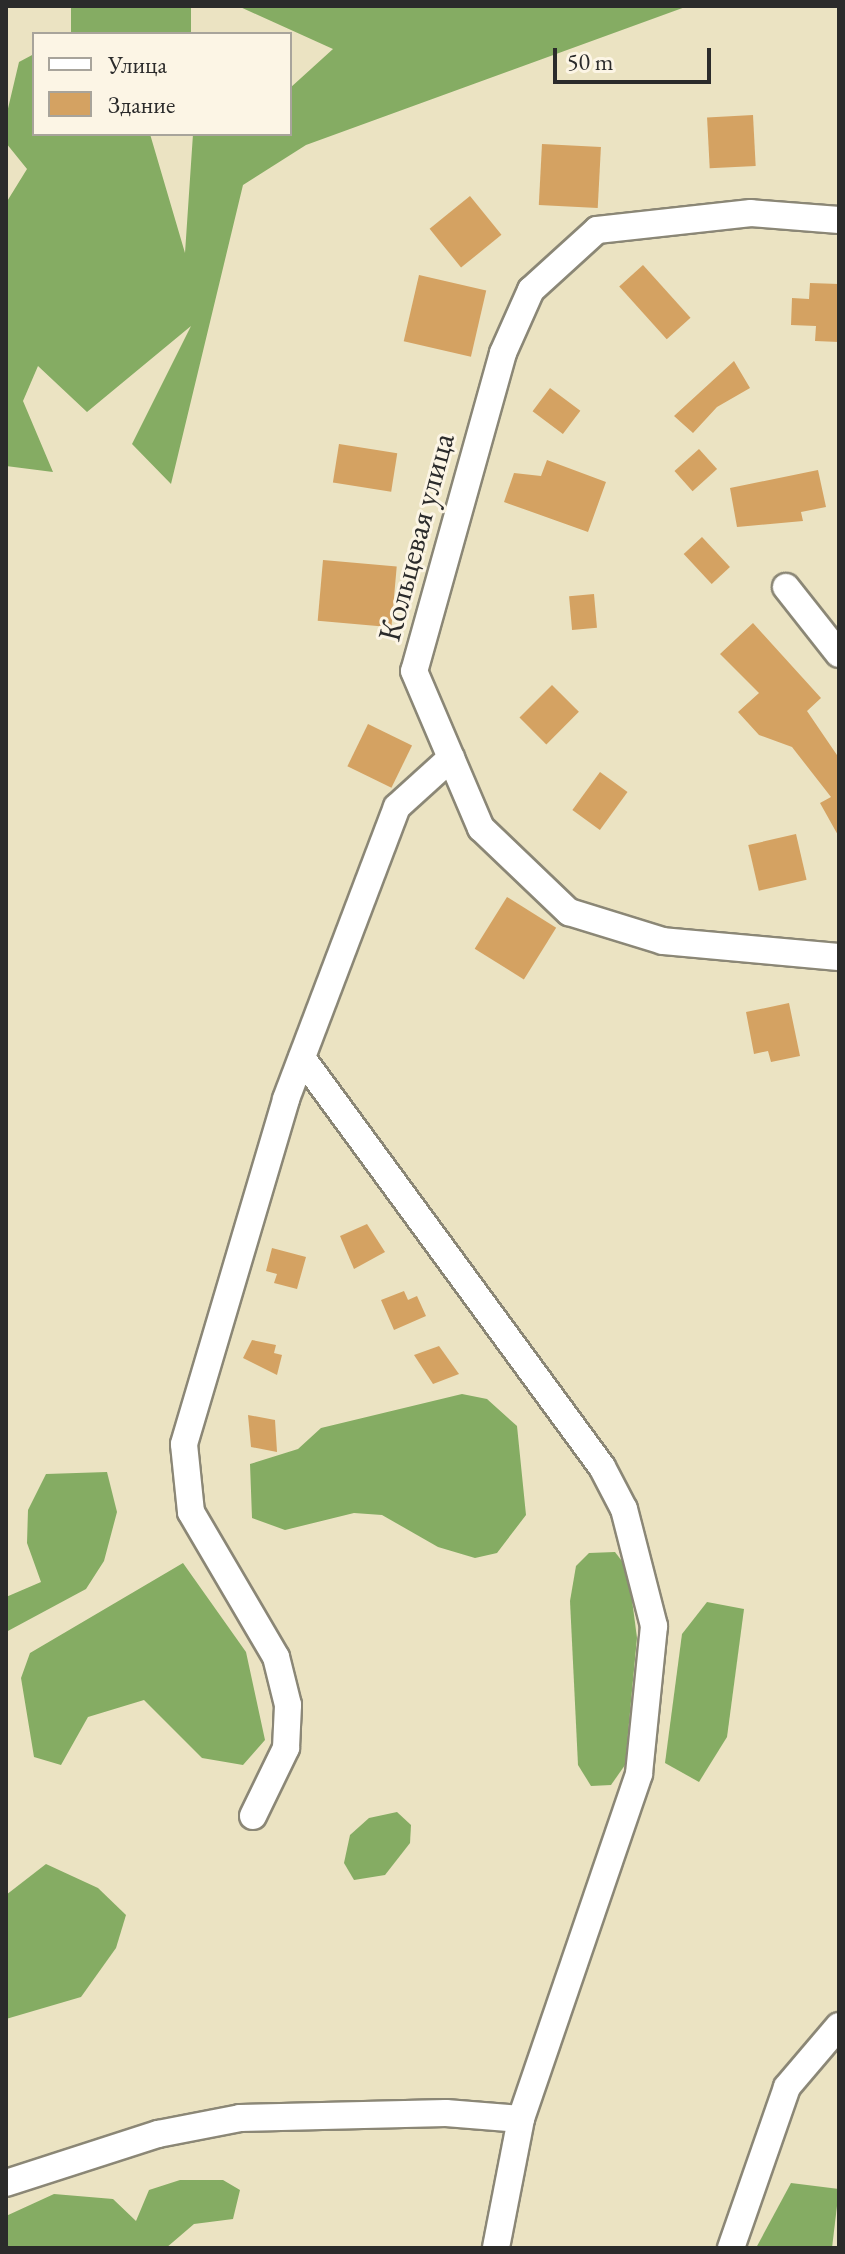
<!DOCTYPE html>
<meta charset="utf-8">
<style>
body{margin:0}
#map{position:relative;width:845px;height:2254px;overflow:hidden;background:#ebe3c2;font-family:"EB Garamond",serif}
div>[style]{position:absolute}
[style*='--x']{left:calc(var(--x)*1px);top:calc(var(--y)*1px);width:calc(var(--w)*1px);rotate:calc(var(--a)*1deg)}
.forest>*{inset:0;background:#85ac63;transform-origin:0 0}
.building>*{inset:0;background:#d4a262;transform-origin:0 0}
.roads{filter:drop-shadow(2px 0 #8b8776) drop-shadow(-2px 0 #8b8776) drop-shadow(0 2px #8b8776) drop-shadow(0 -2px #8b8776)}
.minor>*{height:26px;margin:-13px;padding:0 13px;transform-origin:13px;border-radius:13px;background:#fff}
span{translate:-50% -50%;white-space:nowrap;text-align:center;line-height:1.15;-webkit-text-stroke:6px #fcf5e5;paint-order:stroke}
.street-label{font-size:32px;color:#2b2b2b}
.frame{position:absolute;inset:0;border:8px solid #2b2b2b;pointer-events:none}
.legend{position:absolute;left:32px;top:32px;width:260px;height:104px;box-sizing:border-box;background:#fcf5e5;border:2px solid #a8a49b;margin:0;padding:10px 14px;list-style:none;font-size:24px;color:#2b2b2b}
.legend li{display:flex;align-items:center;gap:16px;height:40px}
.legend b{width:40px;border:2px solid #a8a49b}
.scale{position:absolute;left:553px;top:48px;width:158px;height:36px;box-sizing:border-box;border:4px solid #2b2b2b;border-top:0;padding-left:10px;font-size:24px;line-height:28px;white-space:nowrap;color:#2b2b2b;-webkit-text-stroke:6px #fcf5e5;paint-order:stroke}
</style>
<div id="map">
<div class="forest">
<i style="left:71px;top:6px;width:120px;height:28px"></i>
<i style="clip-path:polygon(238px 6px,688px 6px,306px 145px,243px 185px,171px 484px,132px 444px,191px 326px,87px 412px,38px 366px,23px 401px,53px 472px,6px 466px,6px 203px,27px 169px,6px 143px,6px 117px,19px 62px,34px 54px,34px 134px,150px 134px,185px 253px,193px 134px,290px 134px,290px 88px,333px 49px)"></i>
<i style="clip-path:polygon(462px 1394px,487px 1399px,517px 1426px,526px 1515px,497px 1553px,475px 1558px,438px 1547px,382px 1515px,354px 1513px,285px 1530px,252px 1518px,250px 1464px,298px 1449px,321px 1428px)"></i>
<i style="clip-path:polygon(107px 1472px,117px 1512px,104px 1561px,86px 1589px,6px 1632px,6px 1597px,41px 1582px,27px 1543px,28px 1510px,46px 1474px)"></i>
<i style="clip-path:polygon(615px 1552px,628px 1569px,637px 1638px,625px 1765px,611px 1785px,591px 1786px,578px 1765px,570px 1601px,576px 1566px,589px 1553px)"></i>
<i style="clip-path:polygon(183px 1563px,246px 1652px,265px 1740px,243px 1765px,202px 1758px,144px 1700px,88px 1717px,61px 1765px,34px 1757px,21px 1678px,30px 1653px)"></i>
<i style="clip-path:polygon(707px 1602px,744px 1609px,727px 1737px,699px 1782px,665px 1763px,682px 1634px)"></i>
<i style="clip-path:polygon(397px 1812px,411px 1825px,410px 1843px,385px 1875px,354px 1880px,344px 1863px,350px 1835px,369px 1818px)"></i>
<i style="clip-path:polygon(46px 1864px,98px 1888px,126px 1915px,116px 1948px,81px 1997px,6px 2019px,6px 1895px)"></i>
<i style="clip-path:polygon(180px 2180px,223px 2180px,240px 2190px,233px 2219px,194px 2224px,166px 2248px,6px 2248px,6px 2216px,54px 2194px,113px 2199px,136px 2221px,149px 2190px)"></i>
<i style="clip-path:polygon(791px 2183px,839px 2189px,832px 2248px,756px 2248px)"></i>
</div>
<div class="building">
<i style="left:753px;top:115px;width:51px;height:46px;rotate:87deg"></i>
<i style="left:542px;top:144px;width:59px;height:61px;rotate:3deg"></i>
<i style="left:470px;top:196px;width:50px;height:52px;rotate:51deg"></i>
<i style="left:643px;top:265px;width:71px;height:32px;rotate:48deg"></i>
<i style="left:419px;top:275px;width:69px;height:68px;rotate:13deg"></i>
<i style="clip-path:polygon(810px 283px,839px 284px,839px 342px,815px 341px,816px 326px,791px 325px,792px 298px,809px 299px)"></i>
<i style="clip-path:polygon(734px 361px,750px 388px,717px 407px,693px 433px,674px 416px)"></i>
<i style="left:550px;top:388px;width:38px;height:29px;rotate:37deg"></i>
<i style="left:339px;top:444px;width:59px;height:39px;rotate:9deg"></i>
<i style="left:699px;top:449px;width:27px;height:33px;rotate:48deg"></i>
<i style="clip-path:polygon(547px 460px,606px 482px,588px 532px,504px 502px,514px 473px,541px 476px)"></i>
<i style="clip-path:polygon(818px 470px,826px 507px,801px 512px,803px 521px,737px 527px,730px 488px)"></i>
<i style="left:702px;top:537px;width:41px;height:25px;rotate:47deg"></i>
<i style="left:323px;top:560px;width:74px;height:61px;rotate:5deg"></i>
<i style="left:594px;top:594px;width:34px;height:25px;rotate:85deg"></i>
<i style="clip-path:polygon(753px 623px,821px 698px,807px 711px,839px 758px,839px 837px,820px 803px,831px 797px,792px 747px,759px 735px,738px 712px,759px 693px,720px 654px)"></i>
<i style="left:552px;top:685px;width:38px;height:46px;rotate:45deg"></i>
<i style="left:368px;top:724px;width:49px;height:47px;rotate:26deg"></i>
<i style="left:600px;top:772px;width:34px;height:47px;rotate:36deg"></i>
<i style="left:796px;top:834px;width:47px;height:49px;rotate:77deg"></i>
<i style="left:507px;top:897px;width:58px;height:61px;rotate:32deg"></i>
<i style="clip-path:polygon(789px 1003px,800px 1056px,771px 1062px,768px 1051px,754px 1054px,746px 1012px)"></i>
<i style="clip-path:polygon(367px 1224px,385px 1252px,354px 1269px,340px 1236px)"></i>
<i style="clip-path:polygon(272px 1248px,306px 1257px,297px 1289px,274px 1283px,277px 1274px,266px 1271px)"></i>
<i style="clip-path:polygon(404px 1291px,408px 1300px,417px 1296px,426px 1316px,394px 1330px,381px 1300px)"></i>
<i style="clip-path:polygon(252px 1340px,276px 1345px,274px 1353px,282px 1355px,277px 1375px,243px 1358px)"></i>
<i style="clip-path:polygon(439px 1346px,459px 1374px,433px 1384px,414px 1355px)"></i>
<i style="clip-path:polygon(248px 1415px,275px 1420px,277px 1452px,251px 1447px)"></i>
</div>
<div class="roads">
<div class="minor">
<i style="--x:839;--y:220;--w:88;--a:-175.5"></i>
<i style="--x:751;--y:213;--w:155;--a:173.7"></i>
<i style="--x:597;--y:230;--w:89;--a:137.7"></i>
<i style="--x:531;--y:290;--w:69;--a:114"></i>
<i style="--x:503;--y:353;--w:330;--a:105.6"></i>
<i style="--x:414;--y:671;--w:171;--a:66.9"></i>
<i style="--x:481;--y:828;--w:122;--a:43.7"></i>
<i style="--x:569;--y:912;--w:98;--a:17.1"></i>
<i style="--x:663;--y:941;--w:177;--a:5.2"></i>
<i style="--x:786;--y:587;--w:85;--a:51.7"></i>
<i style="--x:302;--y:1058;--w:507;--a:53.74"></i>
<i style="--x:602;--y:1467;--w:47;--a:62.4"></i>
<i style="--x:624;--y:1509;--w:121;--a:75.6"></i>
<i style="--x:654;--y:1626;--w:149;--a:95.8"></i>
<i style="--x:639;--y:1774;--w:365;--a:108.9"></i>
<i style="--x:521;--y:2119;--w:131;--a:101"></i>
<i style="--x:253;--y:1816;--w:76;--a:-64.1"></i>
<i style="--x:286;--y:1748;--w:43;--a:-87.3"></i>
<i style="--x:288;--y:1705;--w:49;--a:-104"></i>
<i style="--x:276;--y:1657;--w:168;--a:-120.4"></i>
<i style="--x:191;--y:1512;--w:68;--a:-95.9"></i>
<i style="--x:184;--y:1444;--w:360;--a:-73.5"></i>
<i style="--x:286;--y:1099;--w:312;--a:-69.2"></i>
<i style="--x:397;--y:807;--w:73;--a:-42.2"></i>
<i style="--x:6;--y:2183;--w:160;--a:-17.9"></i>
<i style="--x:158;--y:2134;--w:84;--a:-11"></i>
<i style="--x:240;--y:2118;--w:206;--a:-1.4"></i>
<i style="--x:446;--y:2113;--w:75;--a:4.6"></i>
<i style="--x:731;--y:2248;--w:170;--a:-70.8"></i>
<i style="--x:787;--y:2087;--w:80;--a:-49.6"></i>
</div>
</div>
<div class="street-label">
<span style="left:416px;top:537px;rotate:-75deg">Кольцевая улица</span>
</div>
<div class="frame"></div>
<ul class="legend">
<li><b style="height:10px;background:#fff"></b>Улица</li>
<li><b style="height:22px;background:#d4a262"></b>Здание</li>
</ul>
<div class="scale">50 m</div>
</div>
